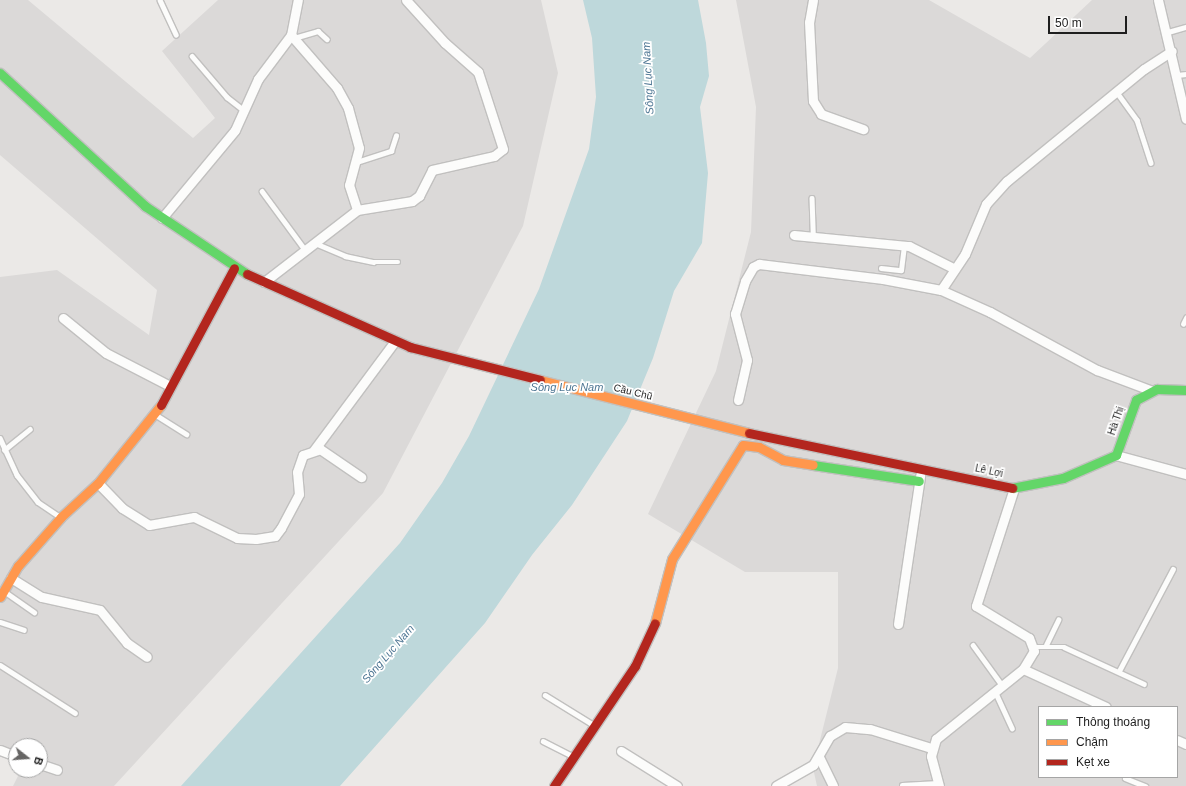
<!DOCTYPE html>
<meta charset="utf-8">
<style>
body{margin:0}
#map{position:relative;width:1186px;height:786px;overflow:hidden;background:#ebe9e7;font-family:Helvetica,sans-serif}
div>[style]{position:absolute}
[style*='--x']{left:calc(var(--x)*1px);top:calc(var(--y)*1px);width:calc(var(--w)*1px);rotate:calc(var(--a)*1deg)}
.residential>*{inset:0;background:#dbd9d8}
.water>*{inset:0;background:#bed8db}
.roads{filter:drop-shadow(1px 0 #c1c0bf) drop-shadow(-1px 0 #c1c0bf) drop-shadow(0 1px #c1c0bf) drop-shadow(0 -1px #c1c0bf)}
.lane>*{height:4.5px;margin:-2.25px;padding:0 2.25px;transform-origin:2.25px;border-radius:2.25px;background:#fcfcfb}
.street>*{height:9px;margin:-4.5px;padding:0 4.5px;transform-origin:4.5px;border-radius:4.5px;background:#fcfcfb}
.fast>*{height:9px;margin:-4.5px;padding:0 4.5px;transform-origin:4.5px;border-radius:4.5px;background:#63d668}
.slow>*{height:9px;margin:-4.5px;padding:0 4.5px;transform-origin:4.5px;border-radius:4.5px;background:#ff974d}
.jam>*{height:9px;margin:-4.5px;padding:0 4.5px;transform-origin:4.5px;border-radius:4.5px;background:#b3261e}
span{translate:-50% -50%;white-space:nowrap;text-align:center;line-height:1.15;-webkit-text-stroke:3.5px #fff;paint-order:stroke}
.street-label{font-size:10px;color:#1e1e1e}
.water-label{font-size:11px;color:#4f7794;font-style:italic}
.legend{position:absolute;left:1038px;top:706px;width:140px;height:72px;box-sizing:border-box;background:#fff;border:1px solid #a5a5a5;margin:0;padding:5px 7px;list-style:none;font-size:12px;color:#1e1e1e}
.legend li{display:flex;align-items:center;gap:8px;height:20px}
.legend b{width:20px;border:1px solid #a5a5a5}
.north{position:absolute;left:8px;top:738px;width:40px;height:40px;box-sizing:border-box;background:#fff;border:1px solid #a5a5a5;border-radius:50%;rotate:107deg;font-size:11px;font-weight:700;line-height:16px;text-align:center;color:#1e1e1e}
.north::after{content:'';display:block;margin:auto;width:14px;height:18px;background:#666564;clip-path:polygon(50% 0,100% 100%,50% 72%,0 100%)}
.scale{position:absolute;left:1048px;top:16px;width:79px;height:18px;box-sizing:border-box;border:2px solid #1e1e1e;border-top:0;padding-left:5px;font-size:12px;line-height:14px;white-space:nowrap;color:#1e1e1e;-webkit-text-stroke:3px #fff;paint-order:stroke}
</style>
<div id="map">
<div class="residential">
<i style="clip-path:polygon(0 0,28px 0,193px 138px,215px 118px,162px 51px,218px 0,541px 0,558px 73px,523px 226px,383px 493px,114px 786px,13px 786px,21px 770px,40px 770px,40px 746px,16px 746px,16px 761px,0 748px,0 277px,57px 270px,149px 335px,157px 290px,0 155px)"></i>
<i style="clip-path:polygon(evenodd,736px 0,929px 0,1030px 58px,1092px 0,1186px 0,1186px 786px,817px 786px,813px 768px,838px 668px,838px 572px,745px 572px,648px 514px,716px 371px,751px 232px,756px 107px,736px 0,1039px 707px,1177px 707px,1177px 777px,1039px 777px,1039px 707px)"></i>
</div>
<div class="water">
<i style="clip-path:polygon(583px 0,698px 0,706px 43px,709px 76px,700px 107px,708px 173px,702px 243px,674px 291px,653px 358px,627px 421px,572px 505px,532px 555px,485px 623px,340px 786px,181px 786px,400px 543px,442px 483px,469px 436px,539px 289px,589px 149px,596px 97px,592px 38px)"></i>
</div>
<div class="roads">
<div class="lane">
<i style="--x:160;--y:0;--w:38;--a:65"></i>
<i style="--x:1168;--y:32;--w:19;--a:-16"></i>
<i style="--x:294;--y:38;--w:25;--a:-16"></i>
<i style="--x:318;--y:31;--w:12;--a:42"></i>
<i style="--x:192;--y:56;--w:54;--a:49.5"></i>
<i style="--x:227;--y:97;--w:23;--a:38"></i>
<i style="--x:1177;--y:75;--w:9;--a:-6"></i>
<i style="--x:1116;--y:91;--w:36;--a:54"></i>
<i style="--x:1137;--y:120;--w:45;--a:72"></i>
<i style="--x:357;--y:162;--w:36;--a:-18"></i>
<i style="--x:391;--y:151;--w:16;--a:-72"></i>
<i style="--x:262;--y:191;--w:74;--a:53.7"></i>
<i style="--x:812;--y:198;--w:38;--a:88"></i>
<i style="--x:315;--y:243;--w:33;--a:23"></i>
<i style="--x:345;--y:256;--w:29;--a:12"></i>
<i style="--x:373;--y:262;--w:25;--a:0"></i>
<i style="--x:881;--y:268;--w:20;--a:6"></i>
<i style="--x:901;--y:270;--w:25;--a:-83"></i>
<i style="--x:1183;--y:324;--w:7;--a:-63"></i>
<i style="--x:156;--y:415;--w:36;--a:32"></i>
<i style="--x:0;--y:438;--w:41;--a:65.3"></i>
<i style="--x:17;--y:475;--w:34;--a:52"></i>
<i style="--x:38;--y:502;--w:25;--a:34"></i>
<i style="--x:4;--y:450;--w:33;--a:-39"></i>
<i style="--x:4;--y:591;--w:37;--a:35"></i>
<i style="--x:0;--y:622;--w:25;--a:18"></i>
<i style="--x:973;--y:645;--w:49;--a:54.1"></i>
<i style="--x:1046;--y:645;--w:28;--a:-64"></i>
<i style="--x:1035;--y:647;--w:29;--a:0"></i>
<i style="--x:1064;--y:647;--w:88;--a:24.8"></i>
<i style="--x:0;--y:665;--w:89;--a:32.6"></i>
<i style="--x:1119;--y:671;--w:115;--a:-62.1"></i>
<i style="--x:995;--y:691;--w:41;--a:65.3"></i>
<i style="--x:545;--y:695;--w:57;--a:31.5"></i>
<i style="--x:543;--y:741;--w:34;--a:27"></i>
<i style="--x:1125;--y:778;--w:22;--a:22"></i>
<i style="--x:902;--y:785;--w:36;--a:-3"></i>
</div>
<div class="street">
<i style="--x:813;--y:0;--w:22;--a:100"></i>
<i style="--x:809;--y:22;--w:79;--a:87.1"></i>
<i style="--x:813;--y:101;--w:15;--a:58"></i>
<i style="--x:821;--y:114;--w:45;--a:19.7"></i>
<i style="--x:1158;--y:0;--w:122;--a:76.8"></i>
<i style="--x:291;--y:35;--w:70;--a:49"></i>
<i style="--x:337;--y:88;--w:23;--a:61"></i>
<i style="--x:348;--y:108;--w:41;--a:74.6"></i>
<i style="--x:359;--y:148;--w:38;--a:105"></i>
<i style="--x:349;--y:185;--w:26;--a:72"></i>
<i style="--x:162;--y:218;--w:114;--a:-50.3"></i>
<i style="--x:235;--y:130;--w:56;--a:-65.7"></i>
<i style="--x:258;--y:79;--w:55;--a:-53.1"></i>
<i style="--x:291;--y:35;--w:36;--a:-79"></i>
<i style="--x:794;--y:235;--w:116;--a:5.5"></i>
<i style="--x:909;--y:246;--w:51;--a:26.6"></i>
<i style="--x:264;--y:282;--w:118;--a:-37.7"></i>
<i style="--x:357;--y:210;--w:56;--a:-9.3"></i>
<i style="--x:412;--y:201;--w:9;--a:-36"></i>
<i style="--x:419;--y:196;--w:29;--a:-63"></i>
<i style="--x:432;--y:170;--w:64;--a:-12.7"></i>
<i style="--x:494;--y:156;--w:11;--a:-38"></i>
<i style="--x:503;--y:149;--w:81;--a:-108"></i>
<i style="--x:478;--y:72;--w:44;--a:-138.7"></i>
<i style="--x:445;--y:43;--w:58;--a:-132.2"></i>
<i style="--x:941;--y:290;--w:43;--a:-56.3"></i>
<i style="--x:965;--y:254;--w:54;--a:-67.2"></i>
<i style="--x:986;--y:204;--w:31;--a:-48"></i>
<i style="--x:1007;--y:181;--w:177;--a:-39.3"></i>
<i style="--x:1144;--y:69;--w:33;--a:-33"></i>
<i style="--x:63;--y:318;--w:55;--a:39.1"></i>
<i style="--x:106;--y:353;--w:72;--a:27.3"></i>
<i style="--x:738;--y:400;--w:41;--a:-77.3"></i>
<i style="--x:747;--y:360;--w:48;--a:-104.6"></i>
<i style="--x:735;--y:314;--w:34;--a:-73"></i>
<i style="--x:745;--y:281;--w:16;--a:-60"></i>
<i style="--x:753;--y:267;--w:7;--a:-27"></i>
<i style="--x:759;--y:264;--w:125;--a:6.9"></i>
<i style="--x:883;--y:279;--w:59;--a:10.7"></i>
<i style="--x:941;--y:290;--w:54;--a:24.2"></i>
<i style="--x:990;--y:312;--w:122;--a:28.5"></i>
<i style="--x:1097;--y:370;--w:57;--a:20.7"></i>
<i style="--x:314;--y:450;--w:136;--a:-53.4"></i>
<i style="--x:1116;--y:455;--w:73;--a:15.2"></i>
<i style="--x:98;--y:483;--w:35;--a:46"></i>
<i style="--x:122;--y:508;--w:32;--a:32"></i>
<i style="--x:149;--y:525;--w:46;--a:-10.1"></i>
<i style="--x:194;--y:517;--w:48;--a:26"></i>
<i style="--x:237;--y:538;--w:19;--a:3"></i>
<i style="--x:256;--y:539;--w:19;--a:-9"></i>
<i style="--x:275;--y:536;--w:10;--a:-53"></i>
<i style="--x:281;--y:528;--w:38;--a:-62"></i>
<i style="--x:299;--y:494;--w:22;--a:-95"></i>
<i style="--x:297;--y:472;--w:18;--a:-71"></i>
<i style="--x:303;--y:455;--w:18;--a:-19"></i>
<i style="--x:320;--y:449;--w:50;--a:34.3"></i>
<i style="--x:11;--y:578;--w:36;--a:32"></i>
<i style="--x:42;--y:597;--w:59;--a:12.6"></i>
<i style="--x:100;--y:610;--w:43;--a:50.7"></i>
<i style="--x:127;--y:643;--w:24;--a:35"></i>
<i style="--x:898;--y:624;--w:150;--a:-81.5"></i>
<i style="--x:1023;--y:669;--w:91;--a:24.6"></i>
<i style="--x:1177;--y:740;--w:10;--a:24"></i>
<i style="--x:0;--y:750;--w:17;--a:21"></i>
<i style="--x:621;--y:751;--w:66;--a:32"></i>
<i style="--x:819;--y:757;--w:32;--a:64"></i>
<i style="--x:40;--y:764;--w:18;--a:19"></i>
<i style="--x:776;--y:786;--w:43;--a:-29.6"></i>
<i style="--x:813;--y:765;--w:34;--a:-60"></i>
<i style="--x:830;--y:736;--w:17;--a:-31"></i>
<i style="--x:845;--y:727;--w:25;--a:5"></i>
<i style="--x:870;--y:729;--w:64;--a:17.3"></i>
<i style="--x:939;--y:786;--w:31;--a:-105"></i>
<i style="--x:931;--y:756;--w:18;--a:-74"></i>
<i style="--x:936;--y:739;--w:112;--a:-38.8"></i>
<i style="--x:1023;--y:669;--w:21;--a:-59"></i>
<i style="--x:1034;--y:651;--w:14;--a:-111"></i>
<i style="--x:1029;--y:638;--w:62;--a:-148.9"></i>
<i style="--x:976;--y:606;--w:124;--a:-72.1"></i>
</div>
<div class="fast">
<i style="--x:0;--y:73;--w:197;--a:42.5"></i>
<i style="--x:145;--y:206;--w:123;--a:33.7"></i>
<i style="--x:813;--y:465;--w:107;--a:8.6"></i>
<i style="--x:1012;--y:488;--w:52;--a:-11.1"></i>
<i style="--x:1063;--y:478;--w:58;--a:-23.5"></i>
<i style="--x:1116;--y:455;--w:59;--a:-70"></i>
<i style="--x:1136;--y:400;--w:24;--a:-28"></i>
<i style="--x:1157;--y:389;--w:29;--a:2"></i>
</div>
<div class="slow">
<i style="--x:540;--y:380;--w:216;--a:14.2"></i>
<i style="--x:0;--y:597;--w:36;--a:-60"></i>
<i style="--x:18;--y:566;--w:65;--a:-48.7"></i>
<i style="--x:61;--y:517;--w:50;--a:-42.6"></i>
<i style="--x:98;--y:483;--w:100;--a:-51.1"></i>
<i style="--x:655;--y:623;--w:66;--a:-75.1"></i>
<i style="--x:672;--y:559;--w:134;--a:-58.1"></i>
<i style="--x:743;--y:445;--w:16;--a:7"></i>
<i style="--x:759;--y:447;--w:27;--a:28"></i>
<i style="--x:783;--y:460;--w:30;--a:9"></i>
</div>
<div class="jam">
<i style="--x:247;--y:274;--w:179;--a:24.1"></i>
<i style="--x:410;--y:347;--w:134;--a:14.2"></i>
<i style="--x:161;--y:405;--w:155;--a:-61.9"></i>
<i style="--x:749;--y:433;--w:269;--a:11.8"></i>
<i style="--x:554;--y:786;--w:145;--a:-56"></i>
<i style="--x:635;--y:666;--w:47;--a:-65.1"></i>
</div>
</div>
<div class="street-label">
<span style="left:633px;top:392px;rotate:14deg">Cầu Chũ</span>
<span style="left:1116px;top:421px;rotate:-71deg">Hà Thị</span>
<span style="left:989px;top:471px;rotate:12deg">Lê Lợi</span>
</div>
<div class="water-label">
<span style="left:648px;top:78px;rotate:-93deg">Sông Lục Nam</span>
<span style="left:567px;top:387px">Sông Lục Nam</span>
<span style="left:388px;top:654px;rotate:-49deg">Sông Lục Nam</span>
</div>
<ul class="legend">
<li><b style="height:5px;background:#63d668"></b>Thông thoáng</li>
<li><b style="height:5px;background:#ff974d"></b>Chậm</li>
<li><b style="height:5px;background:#b3261e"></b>Kẹt xe</li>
</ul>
<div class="north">B</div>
<div class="scale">50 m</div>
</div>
